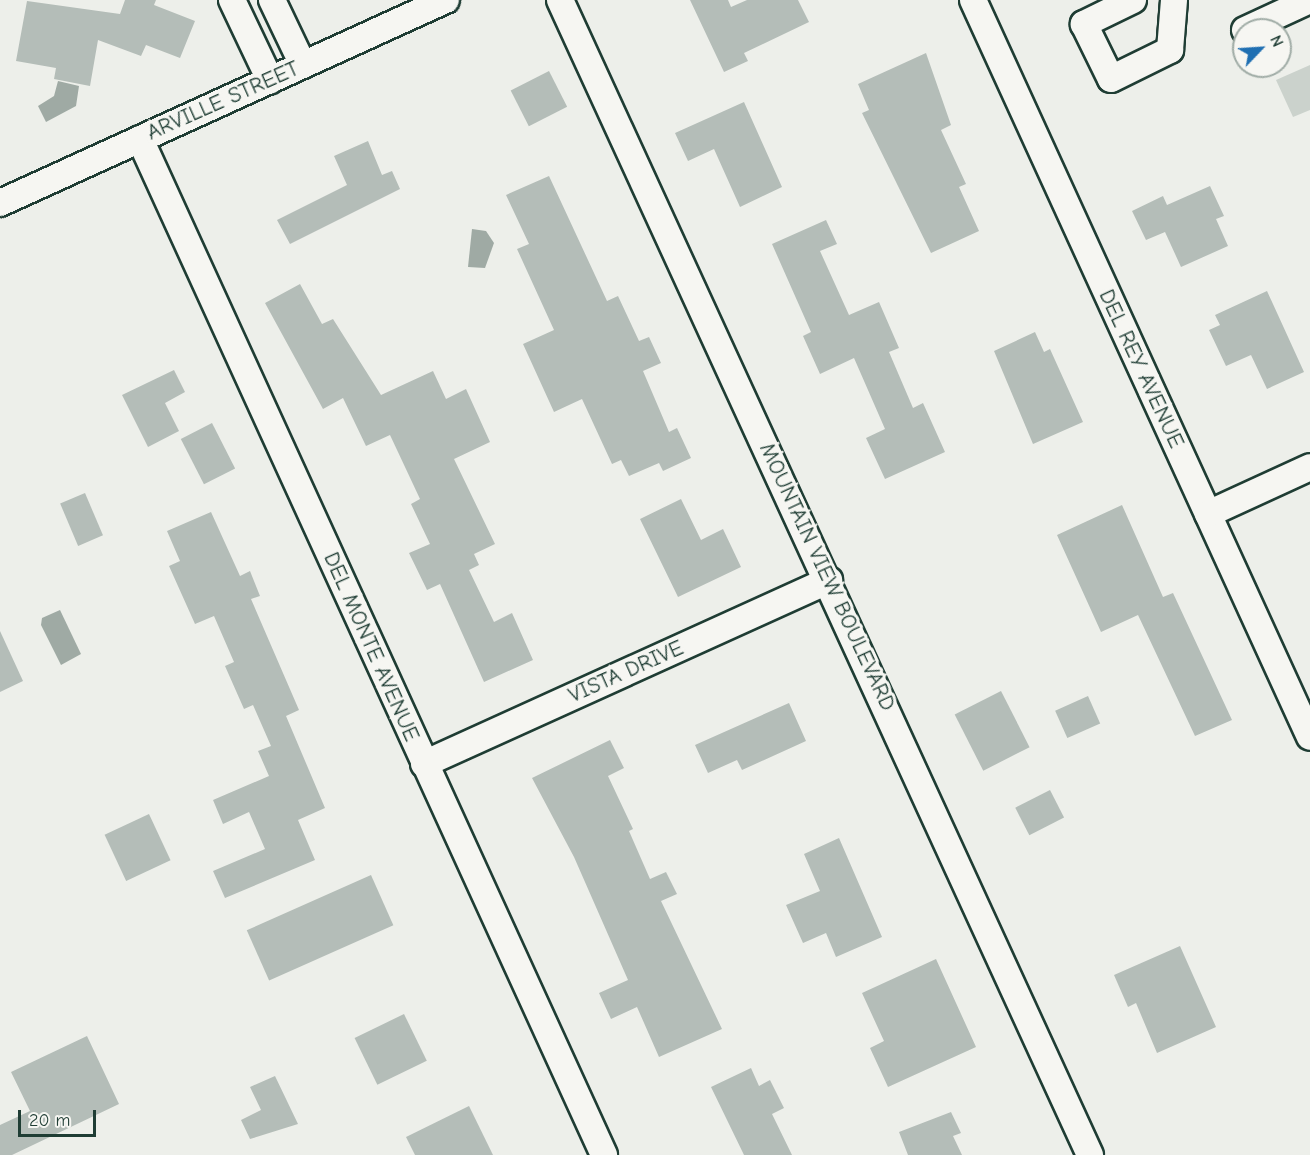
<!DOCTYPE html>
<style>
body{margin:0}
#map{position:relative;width:1310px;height:1155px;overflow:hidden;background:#edefea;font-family:"Comic Neue",sans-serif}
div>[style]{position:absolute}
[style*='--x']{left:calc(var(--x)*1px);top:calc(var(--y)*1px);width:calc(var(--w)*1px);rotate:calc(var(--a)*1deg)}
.green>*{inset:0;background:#cbd2cc}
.water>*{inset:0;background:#9faaa4}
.building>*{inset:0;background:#b4bdb8;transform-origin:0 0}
.roads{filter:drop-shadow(2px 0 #1f3d34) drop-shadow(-2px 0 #1f3d34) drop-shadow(0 2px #1f3d34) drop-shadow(0 -2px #1f3d34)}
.minor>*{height:26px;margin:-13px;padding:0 13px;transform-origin:13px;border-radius:13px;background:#f6f6f2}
span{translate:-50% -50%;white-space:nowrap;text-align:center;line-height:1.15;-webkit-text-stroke:6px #f6f6f2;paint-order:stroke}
.street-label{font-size:22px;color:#1f3d34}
.north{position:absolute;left:1232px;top:18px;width:60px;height:60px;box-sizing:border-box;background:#f6f6f2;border:2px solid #a0aca6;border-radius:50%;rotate:65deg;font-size:16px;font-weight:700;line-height:24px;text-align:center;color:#1f3d34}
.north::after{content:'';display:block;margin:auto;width:21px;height:27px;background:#1f6fb2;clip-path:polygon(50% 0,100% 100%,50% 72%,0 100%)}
.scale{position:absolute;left:18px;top:1110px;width:78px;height:27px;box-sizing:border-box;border:3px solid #1f3d34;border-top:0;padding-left:8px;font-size:18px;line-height:21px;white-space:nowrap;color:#1f3d34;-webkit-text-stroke:4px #f6f6f2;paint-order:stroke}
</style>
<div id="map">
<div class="green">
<i style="clip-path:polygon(1310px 65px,1310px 110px,1293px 117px,1276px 80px)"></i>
</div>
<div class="water">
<i style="clip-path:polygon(58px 81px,79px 86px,76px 106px,46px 122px,38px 106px,54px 96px)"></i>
<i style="clip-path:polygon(472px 229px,486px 231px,494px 243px,485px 268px,468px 267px)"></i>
<i style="clip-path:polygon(60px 610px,81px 654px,61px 665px,41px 625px,42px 618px)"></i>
</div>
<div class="building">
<i style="clip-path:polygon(125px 0,156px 0,154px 5px,195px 21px,180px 58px,146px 45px,141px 56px,98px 40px,90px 86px,54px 79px,56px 68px,16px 61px,27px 1px,120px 14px)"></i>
<i style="clip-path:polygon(690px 0,728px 0,731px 7px,747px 0,798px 0,809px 22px,744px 53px,748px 61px,724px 72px)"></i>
<i style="clip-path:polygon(926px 53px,951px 125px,941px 130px,966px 184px,959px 187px,979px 231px,931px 253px,862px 113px,869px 110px,858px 84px)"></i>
<i style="left:549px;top:71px;width:40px;height:43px;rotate:63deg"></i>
<i style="clip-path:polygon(744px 102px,782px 187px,740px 207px,714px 149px,688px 161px,675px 133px)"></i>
<i style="clip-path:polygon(368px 141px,382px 175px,392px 171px,400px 189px,290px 244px,277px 220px,347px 185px,334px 156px)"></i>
<i style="clip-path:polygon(549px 176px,607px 301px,618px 296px,639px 341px,649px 337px,661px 363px,643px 371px,669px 432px,677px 428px,691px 458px,663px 471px,659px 463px,629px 476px,621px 460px,612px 464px,582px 399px,554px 412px,523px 344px,554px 330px,517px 249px,529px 244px,506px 195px)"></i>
<i style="clip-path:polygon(1210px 186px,1224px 216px,1216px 219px,1228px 246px,1181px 267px,1165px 232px,1146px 240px,1132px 211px,1163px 196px,1167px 205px)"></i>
<i style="clip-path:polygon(826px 220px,837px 244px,820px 251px,849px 315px,879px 302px,899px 348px,889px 352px,913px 408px,923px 403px,945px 452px,885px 479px,866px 438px,885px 429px,854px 358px,820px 374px,803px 336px,811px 332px,772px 244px)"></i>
<i style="clip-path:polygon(300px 284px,322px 324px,333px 319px,381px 395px,433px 371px,446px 399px,466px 389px,490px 442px,454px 459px,495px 544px,474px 554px,479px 565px,469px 570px,494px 622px,512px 613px,533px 660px,484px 682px,440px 584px,427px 590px,409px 553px,430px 544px,411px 504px,420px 499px,390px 435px,366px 446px,343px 398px,323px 409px,265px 303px)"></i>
<i style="clip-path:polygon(1267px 291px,1304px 372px,1267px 389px,1251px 355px,1226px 366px,1209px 330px,1220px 325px,1215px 315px)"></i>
<i style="clip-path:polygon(1035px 332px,1044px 352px,1050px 349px,1083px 422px,1033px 444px,994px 351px)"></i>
<i style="clip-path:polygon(174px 370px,185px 392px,165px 403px,179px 431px,148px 447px,122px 395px)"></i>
<i style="left:212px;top:423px;width:51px;height:35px;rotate:63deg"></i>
<i style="left:85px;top:493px;width:46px;height:27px;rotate:67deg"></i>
<i style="clip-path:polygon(681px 499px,701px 540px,723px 529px,741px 567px,678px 597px,640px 519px)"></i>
<i style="clip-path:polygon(1122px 505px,1163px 597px,1173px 593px,1232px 720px,1195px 736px,1138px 615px,1101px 632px,1057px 535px)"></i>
<i style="clip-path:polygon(211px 512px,240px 576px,250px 571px,260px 596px,251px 599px,299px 710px,286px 716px,325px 808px,298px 820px,315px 860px,225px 898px,213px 871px,265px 849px,249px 812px,223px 824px,213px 800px,269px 776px,258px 751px,271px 746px,253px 705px,244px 709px,225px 666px,234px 662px,214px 616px,195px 624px,169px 566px,180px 561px,167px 531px)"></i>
<i style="clip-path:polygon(0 631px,23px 681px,0 692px)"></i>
<i style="left:1001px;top:691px;width:63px;height:52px;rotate:63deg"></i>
<i style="left:1088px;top:696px;width:30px;height:36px;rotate:66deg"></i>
<i style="clip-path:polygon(789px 703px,806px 741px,742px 770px,737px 760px,708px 773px,695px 745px)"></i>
<i style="clip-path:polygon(610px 740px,624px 768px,608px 776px,633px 829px,629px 831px,650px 879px,666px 872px,677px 894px,661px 901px,722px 1029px,659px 1057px,637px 1007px,611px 1019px,599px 993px,628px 980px,574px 857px,532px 778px)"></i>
<i style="left:1050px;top:790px;width:31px;height:39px;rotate:63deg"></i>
<i style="left:149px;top:814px;width:51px;height:49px;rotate:65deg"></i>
<i style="clip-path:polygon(839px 838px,882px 937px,836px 957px,826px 933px,803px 943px,786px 905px,820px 891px,804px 854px)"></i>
<i style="left:371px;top:875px;width:55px;height:136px;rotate:66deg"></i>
<i style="clip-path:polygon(1180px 946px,1216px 1027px,1157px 1053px,1136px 1003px,1128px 1007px,1114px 975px)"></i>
<i style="clip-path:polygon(936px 959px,976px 1047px,888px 1087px,870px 1048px,884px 1041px,862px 993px)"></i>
<i style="left:404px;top:1014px;width:52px;height:55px;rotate:64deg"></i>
<i style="clip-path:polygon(87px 1036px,119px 1104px,12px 1155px,0 1155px,0 1125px,30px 1111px,11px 1072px)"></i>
<i style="clip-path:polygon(751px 1068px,759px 1086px,770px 1080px,784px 1108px,772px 1114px,792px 1155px,744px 1155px,711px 1087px)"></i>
<i style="clip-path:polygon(275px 1076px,298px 1124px,250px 1139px,241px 1120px,261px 1110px,250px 1087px)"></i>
<i style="clip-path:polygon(469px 1106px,493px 1155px,415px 1155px,406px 1137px)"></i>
<i style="clip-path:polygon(951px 1112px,961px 1133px,953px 1136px,962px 1155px,908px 1155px,899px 1132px)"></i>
</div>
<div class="roads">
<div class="minor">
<i style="--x:232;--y:0;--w:89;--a:64.6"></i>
<i style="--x:272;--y:0;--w:72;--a:64.5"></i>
<i style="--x:560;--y:0;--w:1271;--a:65.35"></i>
<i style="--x:973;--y:0;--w:810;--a:65.43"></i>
<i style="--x:1133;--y:0;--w:55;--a:153.9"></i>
<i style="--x:1084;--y:24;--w:61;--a:63.9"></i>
<i style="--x:1111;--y:79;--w:66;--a:-26.2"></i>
<i style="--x:1170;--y:50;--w:50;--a:-85.4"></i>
<i style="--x:1245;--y:30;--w:72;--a:-24.8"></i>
<i style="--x:140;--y:139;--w:1117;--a:65.45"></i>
<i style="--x:0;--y:203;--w:490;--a:-24.5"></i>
<i style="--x:1208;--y:514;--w:112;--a:-24.7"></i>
<i style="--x:424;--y:764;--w:445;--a:-24.4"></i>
</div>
</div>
<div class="street-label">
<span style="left:223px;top:101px;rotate:-24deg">ARVILLE STREET</span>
<span style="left:1141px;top:369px;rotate:65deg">DEL REY AVENUE</span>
<span style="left:827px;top:577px;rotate:65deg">MOUNTAIN VIEW BOULEVARD</span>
<span style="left:371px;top:647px;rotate:66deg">DEL MONTE AVENUE</span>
<span style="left:626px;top:672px;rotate:-24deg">VISTA DRIVE</span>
</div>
<div class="north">N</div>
<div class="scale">20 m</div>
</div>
